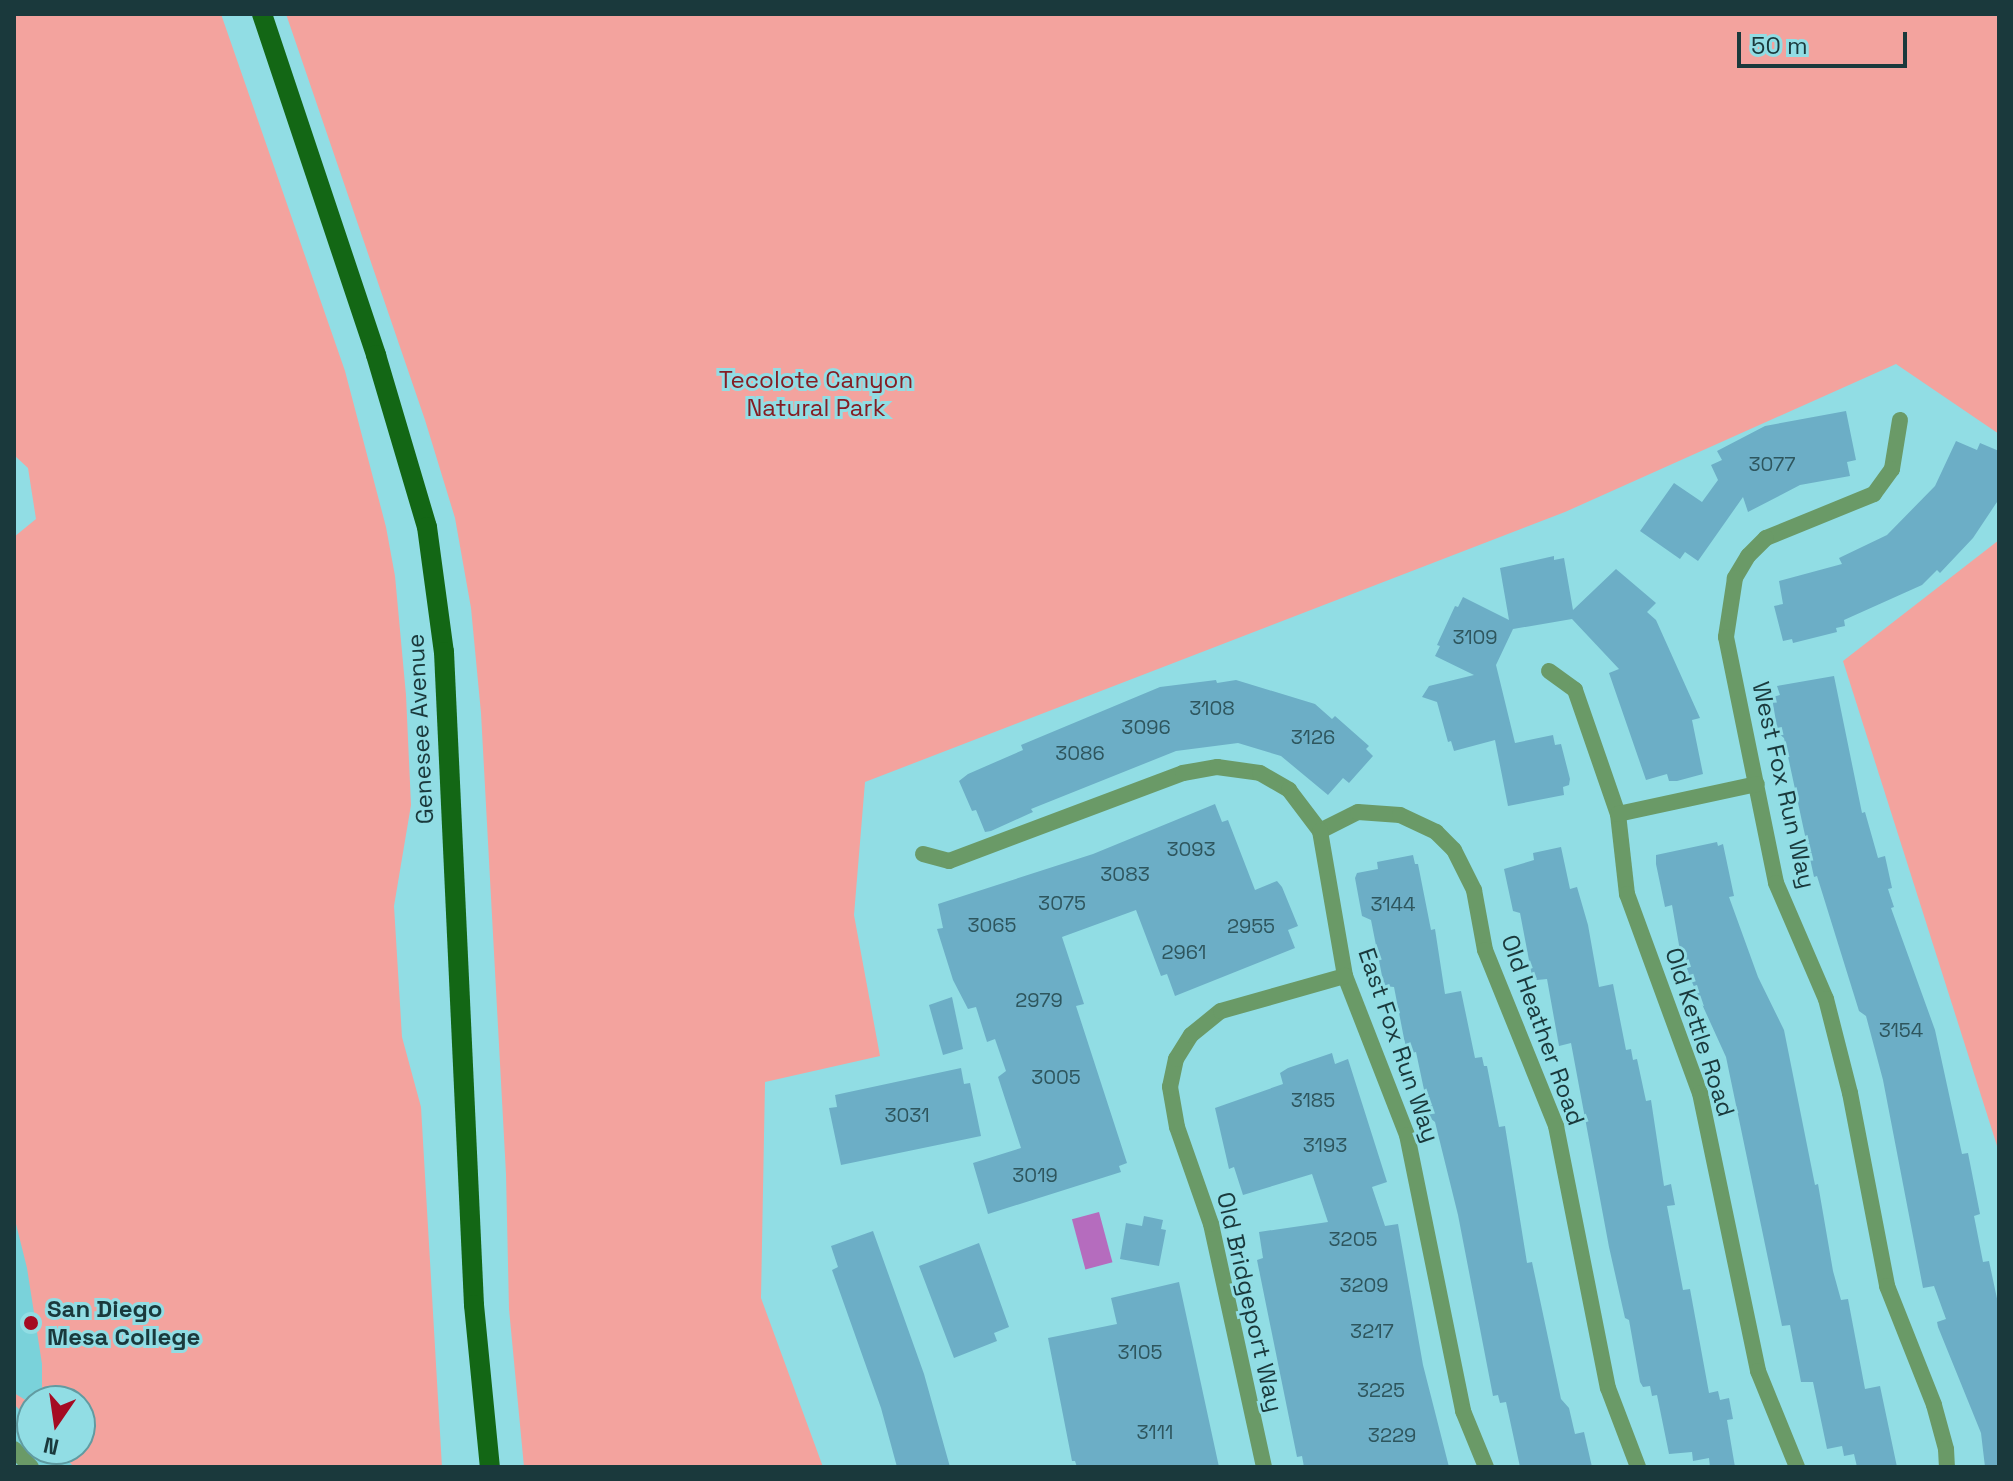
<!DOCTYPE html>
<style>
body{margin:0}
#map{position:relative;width:2013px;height:1481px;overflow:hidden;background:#91dde4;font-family:"Space Grotesk",sans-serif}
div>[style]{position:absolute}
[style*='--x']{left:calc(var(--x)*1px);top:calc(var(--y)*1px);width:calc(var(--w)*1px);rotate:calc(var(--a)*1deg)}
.built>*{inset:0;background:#7ad2da}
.green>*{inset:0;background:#f3a39e}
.water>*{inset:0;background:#b56cbe;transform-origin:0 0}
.building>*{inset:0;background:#6caec6}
.minor>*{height:16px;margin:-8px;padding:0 8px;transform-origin:8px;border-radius:8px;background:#6a9a67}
.tertiary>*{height:16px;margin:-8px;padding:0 8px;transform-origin:8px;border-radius:8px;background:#6a9a67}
.primary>*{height:20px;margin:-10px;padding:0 10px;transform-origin:10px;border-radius:10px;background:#136715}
.dots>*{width:22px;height:22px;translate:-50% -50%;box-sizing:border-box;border:4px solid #91dde4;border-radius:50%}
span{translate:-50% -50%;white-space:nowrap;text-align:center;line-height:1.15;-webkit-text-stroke:6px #91dde4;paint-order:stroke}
.number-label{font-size:20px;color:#2e565e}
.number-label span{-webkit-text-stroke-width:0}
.park-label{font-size:24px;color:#851d23}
.street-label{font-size:24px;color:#1a393c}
.poi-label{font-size:24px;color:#1a393c;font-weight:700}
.left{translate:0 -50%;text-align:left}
.frame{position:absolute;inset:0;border:16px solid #1a393c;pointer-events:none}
.north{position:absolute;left:16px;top:1385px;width:80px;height:80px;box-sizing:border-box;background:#91dde4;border:2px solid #619ba1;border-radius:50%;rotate:193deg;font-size:22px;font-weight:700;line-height:32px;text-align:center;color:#1a393c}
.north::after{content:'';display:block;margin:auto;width:28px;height:36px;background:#a50b22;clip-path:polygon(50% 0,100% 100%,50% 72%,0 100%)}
.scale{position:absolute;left:1737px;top:32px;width:170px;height:36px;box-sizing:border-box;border:4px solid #1a393c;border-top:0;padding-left:10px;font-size:24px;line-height:28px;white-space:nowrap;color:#1a393c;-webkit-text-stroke:6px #91dde4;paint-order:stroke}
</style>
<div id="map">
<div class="built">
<i style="clip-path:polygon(14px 1182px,57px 1401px,32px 1401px,32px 1449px,80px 1449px,107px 1467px,14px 1467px)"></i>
</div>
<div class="green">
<i style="clip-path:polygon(14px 14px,221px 14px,345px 371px,386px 527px,395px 576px,406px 695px,411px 805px,394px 906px,402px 1037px,421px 1107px,442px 1467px,74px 1467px,57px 1449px,80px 1449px,80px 1401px,42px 1401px,42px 1364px,27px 1268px,14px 1216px,14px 537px,36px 519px,28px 468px,14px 455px)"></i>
<i style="clip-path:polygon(286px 14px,1999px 14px,1999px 434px,1896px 364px,1565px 512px,865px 782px,854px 915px,880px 1056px,765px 1082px,761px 1298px,823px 1467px,524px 1467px,509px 1309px,506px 1174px,481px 713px,471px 608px,455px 518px,425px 420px)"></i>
<i style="clip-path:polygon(1999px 540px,1999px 1152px,1843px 661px)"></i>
<i style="clip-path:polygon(14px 1393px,32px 1404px,32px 1423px,14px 1404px)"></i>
</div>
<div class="water">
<i style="left:1099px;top:1212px;width:52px;height:28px;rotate:75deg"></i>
</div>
<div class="building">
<i style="clip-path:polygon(1846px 411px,1856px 460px,1847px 462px,1850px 476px,1800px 485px,1748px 512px,1743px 497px,1698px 561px,1685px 552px,1680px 559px,1640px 531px,1674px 483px,1702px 502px,1718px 480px,1711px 465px,1722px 460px,1717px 451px,1765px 426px)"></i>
<i style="clip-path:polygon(1956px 441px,1977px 450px,1980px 443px,1999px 451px,1999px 499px,1973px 538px,1940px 573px,1937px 570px,1922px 585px,1844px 620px,1845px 626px,1836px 628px,1837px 632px,1793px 643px,1792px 639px,1783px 641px,1774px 606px,1783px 604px,1779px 581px,1842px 564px,1839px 558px,1887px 535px,1935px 486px)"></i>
<i style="clip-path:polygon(1554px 556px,1554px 560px,1564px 558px,1573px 610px,1616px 569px,1656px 603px,1647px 612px,1656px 620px,1700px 718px,1692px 720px,1703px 774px,1677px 781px,1669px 781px,1667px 774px,1646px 780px,1609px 673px,1619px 669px,1572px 619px,1513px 629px,1496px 665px,1515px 743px,1553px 735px,1555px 745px,1561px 744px,1570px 779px,1569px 785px,1563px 787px,1564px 795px,1508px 806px,1495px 740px,1454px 751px,1451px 741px,1448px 742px,1437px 702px,1422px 697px,1429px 686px,1474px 675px,1435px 656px,1440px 646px,1437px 645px,1455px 606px,1458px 607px,1463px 597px,1509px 620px,1500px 568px)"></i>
<i style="clip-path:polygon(1834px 676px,1862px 813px,1865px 812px,1878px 858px,1885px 856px,1892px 888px,1888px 889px,1894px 907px,1891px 908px,1935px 1030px,1962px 1154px,1968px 1153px,1980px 1214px,1974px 1216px,1983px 1262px,1989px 1261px,1999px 1308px,1999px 1467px,1985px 1467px,1981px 1433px,1938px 1327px,1937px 1322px,1946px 1319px,1934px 1286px,1923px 1288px,1883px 1080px,1866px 1016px,1859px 1011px,1817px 876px,1814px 877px,1784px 738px,1778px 733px,1773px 704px,1773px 697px,1780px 695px,1777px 686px)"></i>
<i style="clip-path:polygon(1216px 680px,1217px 683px,1236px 680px,1315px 704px,1332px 719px,1335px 716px,1369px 746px,1366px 749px,1373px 756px,1349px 783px,1343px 778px,1328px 795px,1281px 756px,1238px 743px,1176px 751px,1031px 809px,1033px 812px,991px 831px,985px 832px,976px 810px,972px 811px,959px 781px,968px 774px,1023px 750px,1021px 745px,1160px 687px)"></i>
<i style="clip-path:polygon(1215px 804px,1222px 822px,1228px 820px,1255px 890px,1277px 881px,1282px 887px,1298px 926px,1288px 930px,1295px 948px,1175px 996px,1167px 974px,1161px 976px,1136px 910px,1062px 937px,1084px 1004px,1076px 1006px,1127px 1163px,1119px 1166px,1121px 1172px,988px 1214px,973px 1163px,1021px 1148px,998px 1077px,1006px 1071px,995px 1039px,987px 1042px,976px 1007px,968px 1009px,953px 980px,937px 929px,943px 928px,938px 904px,1093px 854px)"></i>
<i style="clip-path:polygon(1717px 842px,1718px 846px,1723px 844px,1734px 896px,1729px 897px,1758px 977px,1784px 1030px,1815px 1185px,1818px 1184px,1833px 1271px,1841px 1300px,1848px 1299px,1865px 1389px,1880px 1386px,1897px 1467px,1857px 1467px,1854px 1454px,1844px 1456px,1842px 1446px,1827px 1449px,1813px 1382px,1801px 1382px,1790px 1325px,1782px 1326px,1726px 1057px,1691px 980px,1679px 945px,1672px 905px,1665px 907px,1656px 864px,1656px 855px)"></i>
<i style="clip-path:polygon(1561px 847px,1570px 889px,1577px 887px,1588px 925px,1599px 987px,1613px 984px,1626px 1050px,1631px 1049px,1633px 1060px,1637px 1059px,1646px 1101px,1651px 1100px,1664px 1186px,1671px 1184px,1675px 1205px,1667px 1206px,1683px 1290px,1690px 1289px,1709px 1393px,1718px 1391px,1720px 1400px,1729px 1398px,1733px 1419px,1727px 1420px,1735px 1467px,1710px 1467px,1709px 1458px,1693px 1461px,1692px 1452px,1669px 1454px,1657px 1395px,1652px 1396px,1650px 1386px,1643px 1387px,1640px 1382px,1629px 1320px,1625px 1318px,1609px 1247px,1571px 1043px,1559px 1046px,1547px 979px,1537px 980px,1532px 976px,1520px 913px,1513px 911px,1504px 869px,1534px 860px,1533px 853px)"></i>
<i style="clip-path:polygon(1413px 855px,1415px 864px,1418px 864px,1431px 930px,1435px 929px,1445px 994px,1461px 991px,1475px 1058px,1482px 1057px,1484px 1066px,1487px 1066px,1499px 1127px,1505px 1126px,1527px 1263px,1532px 1262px,1561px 1399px,1569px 1408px,1575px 1434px,1584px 1432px,1592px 1467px,1520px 1467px,1506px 1402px,1500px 1403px,1498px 1395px,1493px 1396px,1458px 1215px,1435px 1122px,1430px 1118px,1416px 1052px,1407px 1054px,1394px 987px,1384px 986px,1371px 920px,1362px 916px,1355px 878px,1357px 873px,1378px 869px,1377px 862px)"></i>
<i style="clip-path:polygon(952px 997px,963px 1049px,943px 1055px,929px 1005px)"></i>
<i style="clip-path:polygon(1332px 1053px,1335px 1064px,1348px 1059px,1387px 1182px,1372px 1187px,1385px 1226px,1398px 1224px,1423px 1365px,1449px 1467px,1304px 1467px,1302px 1456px,1297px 1457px,1257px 1260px,1263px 1258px,1259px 1232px,1328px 1222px,1312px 1174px,1243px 1195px,1234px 1167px,1229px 1169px,1215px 1108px,1283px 1084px,1280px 1073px,1288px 1068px)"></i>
<i style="clip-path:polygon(961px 1068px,964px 1084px,970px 1083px,981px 1136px,841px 1165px,829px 1108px,837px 1107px,835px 1095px)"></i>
<i style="clip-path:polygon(1144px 1216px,1163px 1220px,1161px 1229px,1166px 1230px,1159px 1266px,1120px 1259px,1126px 1223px,1142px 1226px)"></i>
<i style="clip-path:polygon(873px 1231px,924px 1374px,950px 1467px,897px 1467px,881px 1408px,832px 1270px,838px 1267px,831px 1246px)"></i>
<i style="clip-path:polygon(979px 1243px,1009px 1327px,994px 1333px,997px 1341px,954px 1358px,919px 1266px)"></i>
<i style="clip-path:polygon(1179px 1282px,1219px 1467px,1077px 1467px,1075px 1461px,1072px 1461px,1048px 1338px,1117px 1324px,1111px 1298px)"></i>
</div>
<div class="minor">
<i style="--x:1900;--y:420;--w:50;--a:99.3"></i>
<i style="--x:1892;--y:469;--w:31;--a:126"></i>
<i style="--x:1874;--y:494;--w:117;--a:157.8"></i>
<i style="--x:1766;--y:538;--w:25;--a:135"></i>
<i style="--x:1748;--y:556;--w:26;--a:121"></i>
<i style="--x:1735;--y:578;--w:60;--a:98.7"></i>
<i style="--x:1726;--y:637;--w:251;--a:78.5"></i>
<i style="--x:1776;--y:883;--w:126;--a:66.7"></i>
<i style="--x:1826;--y:999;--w:97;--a:75.7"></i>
<i style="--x:1850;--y:1093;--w:197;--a:79.1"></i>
<i style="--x:1887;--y:1286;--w:128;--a:68.4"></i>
<i style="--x:1934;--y:1405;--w:46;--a:74.7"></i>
<i style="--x:1946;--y:1449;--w:18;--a:87"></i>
<i style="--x:1549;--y:671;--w:32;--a:36"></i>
<i style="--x:1575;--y:690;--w:131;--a:70.9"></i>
<i style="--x:1618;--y:814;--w:81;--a:83.6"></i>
<i style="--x:1627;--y:894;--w:212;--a:69.9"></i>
<i style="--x:1700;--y:1093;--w:284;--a:78.2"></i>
<i style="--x:1758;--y:1371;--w:104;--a:67.9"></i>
<i style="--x:1618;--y:814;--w:142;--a:-12.2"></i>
<i style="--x:1320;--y:831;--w:42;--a:-26.6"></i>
<i style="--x:1358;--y:812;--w:42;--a:4.1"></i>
<i style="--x:1400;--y:815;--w:40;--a:25"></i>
<i style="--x:1436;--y:832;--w:25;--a:45"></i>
<i style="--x:1454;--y:850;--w:45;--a:63.4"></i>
<i style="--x:1474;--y:890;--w:61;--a:79.6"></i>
<i style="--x:1485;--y:950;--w:190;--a:68"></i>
<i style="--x:1556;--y:1126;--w:267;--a:78.8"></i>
<i style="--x:1608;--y:1388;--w:85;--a:69.2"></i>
<i style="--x:923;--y:854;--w:27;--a:15"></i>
<i style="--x:949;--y:861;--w:250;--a:-20.6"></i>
<i style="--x:1183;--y:773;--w:35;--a:-10"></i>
<i style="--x:1217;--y:767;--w:43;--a:7.9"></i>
<i style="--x:1260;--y:773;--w:34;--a:30"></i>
<i style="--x:1289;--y:790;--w:51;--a:52.9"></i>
<i style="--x:1320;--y:831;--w:147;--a:80.2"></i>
<i style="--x:1345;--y:976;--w:171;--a:68.7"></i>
<i style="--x:1407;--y:1135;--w:282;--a:78.5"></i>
<i style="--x:1463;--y:1411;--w:61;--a:67.7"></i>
<i style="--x:1264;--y:1467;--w:249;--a:-102.3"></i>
<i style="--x:1211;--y:1224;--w:103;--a:-109.3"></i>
<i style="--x:1177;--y:1127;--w:41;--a:-99.9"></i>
<i style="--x:1170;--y:1087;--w:29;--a:-78"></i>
<i style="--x:1176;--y:1059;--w:28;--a:-58"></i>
<i style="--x:1191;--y:1035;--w:38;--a:-39"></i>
<i style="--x:1221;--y:1011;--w:129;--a:-15.8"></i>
</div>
<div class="tertiary">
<i style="--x:14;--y:1449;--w:25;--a:47"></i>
</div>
<div class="primary">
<i style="--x:262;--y:14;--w:360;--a:71.5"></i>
<i style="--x:376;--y:355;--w:179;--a:73.5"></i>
<i style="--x:427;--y:527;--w:126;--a:82.3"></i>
<i style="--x:444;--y:652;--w:654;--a:87.37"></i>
<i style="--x:474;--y:1305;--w:163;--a:84.4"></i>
</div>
<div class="dots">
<i style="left:31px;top:1323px;background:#a50b22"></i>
</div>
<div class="number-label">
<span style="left:1772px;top:464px">3077</span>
<span style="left:1475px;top:637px">3109</span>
<span style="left:1212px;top:708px">3108</span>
<span style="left:1146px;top:727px">3096</span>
<span style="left:1313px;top:737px">3126</span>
<span style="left:1080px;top:753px">3086</span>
<span style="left:1191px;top:849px">3093</span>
<span style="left:1125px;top:874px">3083</span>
<span style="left:1062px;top:903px">3075</span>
<span style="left:1393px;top:904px">3144</span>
<span style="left:992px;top:925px">3065</span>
<span style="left:1251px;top:926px">2955</span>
<span style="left:1184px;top:952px">2961</span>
<span style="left:1039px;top:1000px">2979</span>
<span style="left:1901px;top:1030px">3154</span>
<span style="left:1056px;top:1077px">3005</span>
<span style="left:1313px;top:1100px">3185</span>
<span style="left:907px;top:1115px">3031</span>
<span style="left:1325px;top:1145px">3193</span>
<span style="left:1035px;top:1175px">3019</span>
<span style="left:1353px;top:1239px">3205</span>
<span style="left:1364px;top:1285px">3209</span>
<span style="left:1372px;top:1331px">3217</span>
<span style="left:1140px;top:1352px">3105</span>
<span style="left:1381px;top:1390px">3225</span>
<span style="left:1155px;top:1432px">3111</span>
<span style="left:1392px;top:1435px">3229</span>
</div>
<div class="park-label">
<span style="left:816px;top:394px">Tecolote Canyon<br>Natural Park</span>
</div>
<div class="street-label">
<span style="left:420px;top:729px;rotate:-93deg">Genesee Avenue</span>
<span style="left:1784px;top:785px;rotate:77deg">West Fox Run Way</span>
<span style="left:1543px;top:1030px;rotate:70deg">Old Heather Road</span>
<span style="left:1700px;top:1032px;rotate:72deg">Old Kettle Road</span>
<span style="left:1399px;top:1045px;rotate:71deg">East Fox Run Way</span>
<span style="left:1250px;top:1302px;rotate:77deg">Old Bridgeport Way</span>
</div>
<div class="poi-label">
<span class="left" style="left:47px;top:1323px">San Diego<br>Mesa College</span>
</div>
<div class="frame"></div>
<div class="north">N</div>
<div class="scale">50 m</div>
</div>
